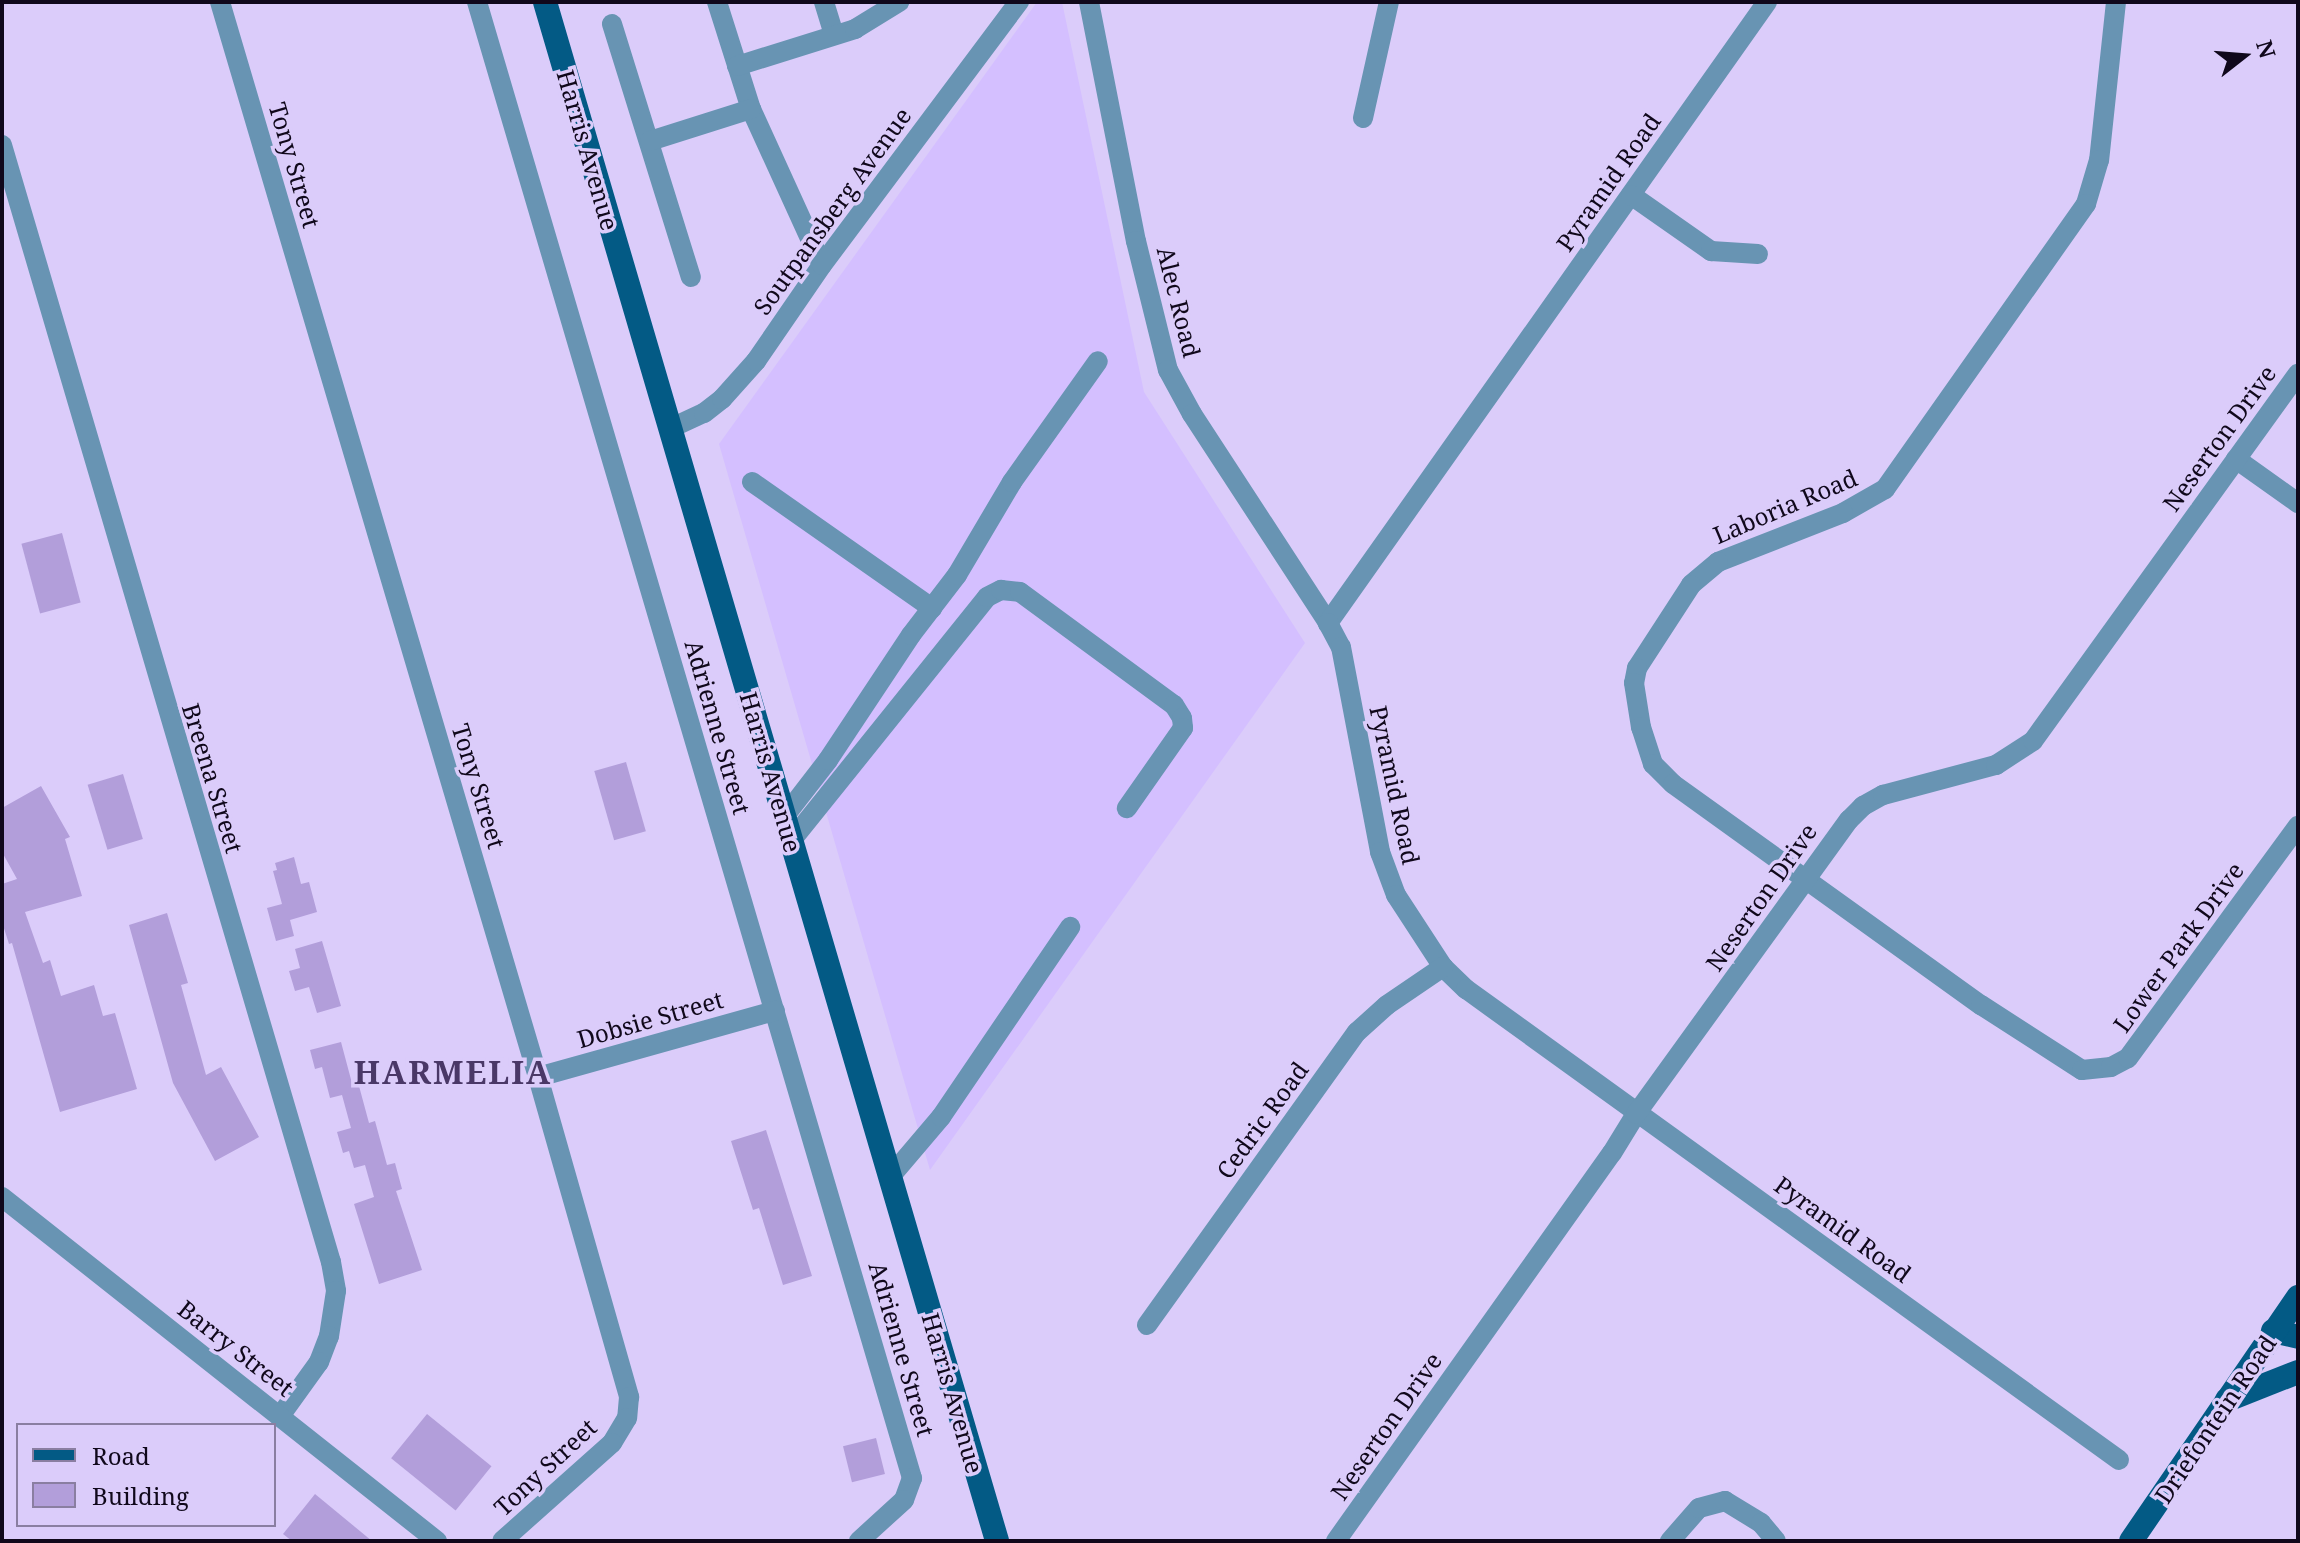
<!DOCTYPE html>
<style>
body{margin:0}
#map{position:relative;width:2300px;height:1543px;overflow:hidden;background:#dbccfa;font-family:"Noto Serif",serif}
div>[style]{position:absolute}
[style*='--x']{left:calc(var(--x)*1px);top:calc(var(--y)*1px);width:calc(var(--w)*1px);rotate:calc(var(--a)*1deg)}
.built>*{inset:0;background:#d4bfff}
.building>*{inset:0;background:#b29eda;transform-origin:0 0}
.minor>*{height:20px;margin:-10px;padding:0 10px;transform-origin:10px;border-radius:10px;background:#6894b3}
.major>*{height:24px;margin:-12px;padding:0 12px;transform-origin:12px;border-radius:12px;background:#035a85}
span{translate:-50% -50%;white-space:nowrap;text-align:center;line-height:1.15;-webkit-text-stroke:7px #dbccfa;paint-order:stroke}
.street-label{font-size:24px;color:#10081b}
.district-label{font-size:32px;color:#4a3867;font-weight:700;letter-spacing:2px}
.frame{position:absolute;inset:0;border:4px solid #10081b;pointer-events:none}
.legend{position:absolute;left:16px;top:1423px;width:260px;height:104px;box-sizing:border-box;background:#dbccfa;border:2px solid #8a7ea1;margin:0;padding:10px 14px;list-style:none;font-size:24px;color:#10081b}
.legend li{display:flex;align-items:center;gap:16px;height:40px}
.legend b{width:40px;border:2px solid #8a7ea1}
.north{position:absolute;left:2204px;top:16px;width:80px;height:80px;-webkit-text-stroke:6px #dbccfa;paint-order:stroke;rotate:73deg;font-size:22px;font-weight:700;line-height:32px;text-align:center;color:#10081b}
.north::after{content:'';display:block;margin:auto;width:28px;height:36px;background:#10081b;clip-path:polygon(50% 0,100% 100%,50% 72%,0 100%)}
</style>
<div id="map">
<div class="built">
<i style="clip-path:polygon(1037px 2px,1062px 2px,1144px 392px,1305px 643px,930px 1170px,719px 444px)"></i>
</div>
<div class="building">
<i style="left:62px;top:533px;width:72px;height:42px;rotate:75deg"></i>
<i style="left:626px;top:762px;width:72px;height:33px;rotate:74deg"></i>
<i style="left:123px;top:774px;width:68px;height:37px;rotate:73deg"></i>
<i style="clip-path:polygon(41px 786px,70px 837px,65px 839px,82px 896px,25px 912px,43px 963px,50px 960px,61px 996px,94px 985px,103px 1016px,115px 1013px,137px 1089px,60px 1112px,12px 943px,9px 944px,2px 922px,2px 884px,17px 879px,2px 852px,2px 808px)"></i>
<i style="clip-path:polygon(294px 857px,301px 884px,309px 882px,317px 912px,290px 920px,294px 936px,276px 941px,267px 908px,282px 904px,273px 871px,277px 870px,275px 863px)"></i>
<i style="clip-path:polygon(167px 913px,188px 983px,181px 985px,206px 1075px,221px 1067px,259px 1137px,215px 1161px,173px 1083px,129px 925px)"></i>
<i style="clip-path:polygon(322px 941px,341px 1006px,317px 1013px,309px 987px,295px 991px,289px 971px,300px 968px,295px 949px)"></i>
<i style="clip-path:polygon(341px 1042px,353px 1087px,359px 1086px,369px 1123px,375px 1121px,387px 1165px,395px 1163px,402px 1189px,396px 1191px,422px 1270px,379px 1284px,354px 1204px,374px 1197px,365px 1165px,354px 1168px,349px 1151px,343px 1153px,337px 1132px,351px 1128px,342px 1095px,330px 1098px,322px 1067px,315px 1069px,310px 1050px)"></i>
<i style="clip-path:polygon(766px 1130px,812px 1276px,783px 1285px,759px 1208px,753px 1210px,731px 1141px)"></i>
<i style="left:427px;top:1414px;width:83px;height:57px;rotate:39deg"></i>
<i style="left:876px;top:1438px;width:37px;height:34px;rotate:76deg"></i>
<i style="clip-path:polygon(315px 1494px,372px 1541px,292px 1541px,283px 1534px)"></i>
</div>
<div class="minor">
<i style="--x:220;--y:2;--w:1121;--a:73.52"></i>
<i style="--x:538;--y:1077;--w:333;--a:74.1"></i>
<i style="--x:629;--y:1397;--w:21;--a:95"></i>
<i style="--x:627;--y:1418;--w:29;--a:121"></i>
<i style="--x:612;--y:1443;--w:147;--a:138.3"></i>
<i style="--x:477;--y:2;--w:1539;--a:73.58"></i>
<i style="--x:912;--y:1478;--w:23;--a:110"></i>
<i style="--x:904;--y:1500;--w:61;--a:137.7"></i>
<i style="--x:717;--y:2;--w:112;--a:72.4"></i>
<i style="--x:751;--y:109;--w:171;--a:65.5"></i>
<i style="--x:824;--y:2;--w:34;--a:73"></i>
<i style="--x:1089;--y:2;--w:244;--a:78.9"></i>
<i style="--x:1136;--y:241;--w:133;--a:76.1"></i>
<i style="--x:1168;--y:370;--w:50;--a:61.4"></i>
<i style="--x:1192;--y:414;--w:249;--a:56.9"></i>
<i style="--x:1767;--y:2;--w:761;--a:125.26"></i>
<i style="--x:1328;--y:623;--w:27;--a:62"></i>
<i style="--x:1341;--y:647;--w:209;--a:79.2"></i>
<i style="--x:1380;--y:852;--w:46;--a:69.6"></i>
<i style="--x:1396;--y:895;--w:86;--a:56.9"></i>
<i style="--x:1443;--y:967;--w:32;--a:44"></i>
<i style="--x:1466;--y:989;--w:805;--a:35.8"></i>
<i style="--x:2116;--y:2;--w:159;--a:96.1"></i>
<i style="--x:2099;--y:160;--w:46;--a:106.5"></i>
<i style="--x:2086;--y:204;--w:349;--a:125.2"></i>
<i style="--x:1885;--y:489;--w:48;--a:150.3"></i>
<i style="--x:1843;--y:513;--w:134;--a:158.6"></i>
<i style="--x:1718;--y:562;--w:35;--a:140"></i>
<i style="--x:1691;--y:585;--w:99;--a:123"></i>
<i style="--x:1637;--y:668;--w:15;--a:101"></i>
<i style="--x:1634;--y:683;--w:45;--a:81"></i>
<i style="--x:1641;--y:727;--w:39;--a:72"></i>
<i style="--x:1653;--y:764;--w:28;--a:45"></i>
<i style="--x:1673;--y:784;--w:379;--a:35.7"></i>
<i style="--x:1981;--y:1005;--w:120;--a:32.8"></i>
<i style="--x:2082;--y:1070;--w:29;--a:-6"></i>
<i style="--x:2111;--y:1067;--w:19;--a:-28"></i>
<i style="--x:2128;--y:1058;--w:288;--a:-53.8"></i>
<i style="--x:612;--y:24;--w:265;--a:72.7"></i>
<i style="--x:737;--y:66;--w:124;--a:-17.4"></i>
<i style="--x:855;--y:29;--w:52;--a:-31.5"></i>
<i style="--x:1363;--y:118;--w:119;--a:-77.4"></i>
<i style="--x:650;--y:141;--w:106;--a:-17.6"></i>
<i style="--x:2;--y:145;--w:1164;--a:73.59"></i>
<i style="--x:331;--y:1262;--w:29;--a:80"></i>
<i style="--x:336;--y:1291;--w:46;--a:98.8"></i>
<i style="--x:329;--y:1336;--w:28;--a:111"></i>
<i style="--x:319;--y:1362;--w:67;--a:125.8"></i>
<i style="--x:1631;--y:195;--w:98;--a:35"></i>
<i style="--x:1711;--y:251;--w:47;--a:3.7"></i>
<i style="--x:669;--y:429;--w:38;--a:-25"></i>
<i style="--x:704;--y:413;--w:23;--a:-38"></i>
<i style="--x:722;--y:399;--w:51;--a:-48.2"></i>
<i style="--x:756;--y:361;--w:116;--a:-55.5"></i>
<i style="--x:822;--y:265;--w:329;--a:-53.2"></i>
<i style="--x:2236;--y:459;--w:76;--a:35.4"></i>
<i style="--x:752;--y:482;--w:220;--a:35"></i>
<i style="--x:784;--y:817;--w:72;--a:-52.3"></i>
<i style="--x:828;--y:760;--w:150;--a:-56.4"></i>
<i style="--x:911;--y:635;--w:76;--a:-52.5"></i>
<i style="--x:957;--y:575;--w:108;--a:-59.4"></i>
<i style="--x:1012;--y:482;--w:148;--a:-54.6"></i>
<i style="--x:791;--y:841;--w:313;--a:-51.2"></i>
<i style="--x:987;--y:597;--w:16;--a:-27"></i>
<i style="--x:1001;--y:590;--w:19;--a:6"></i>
<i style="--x:1020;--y:592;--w:191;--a:36.3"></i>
<i style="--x:1174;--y:705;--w:15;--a:58"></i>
<i style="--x:1182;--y:718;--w:10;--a:84"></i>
<i style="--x:1183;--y:728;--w:98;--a:125"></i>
<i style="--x:538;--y:1077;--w:246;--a:-15.6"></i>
<i style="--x:890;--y:1177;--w:79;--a:-49.6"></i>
<i style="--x:941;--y:1117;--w:230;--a:-55.8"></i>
<i style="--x:2;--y:1197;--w:555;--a:38.34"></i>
<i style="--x:1147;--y:1325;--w:360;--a:-54.4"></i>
<i style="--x:1357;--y:1032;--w:40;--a:-42"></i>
<i style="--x:1387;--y:1005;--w:68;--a:-34.2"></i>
<i style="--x:1336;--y:1541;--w:476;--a:-54.6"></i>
<i style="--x:1612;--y:1153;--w:46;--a:-58.4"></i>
<i style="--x:1636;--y:1114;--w:363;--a:-54.1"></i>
<i style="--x:1849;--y:820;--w:20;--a:-45"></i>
<i style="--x:1863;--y:806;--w:23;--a:-29"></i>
<i style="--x:1883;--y:795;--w:117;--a:-14.9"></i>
<i style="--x:1996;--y:765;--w:44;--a:-33"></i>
<i style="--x:2033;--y:741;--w:453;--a:-54.2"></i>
<i style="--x:1670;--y:1541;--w:44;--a:-48.7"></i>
<i style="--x:1699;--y:1508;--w:27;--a:-15"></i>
<i style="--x:1725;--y:1501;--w:42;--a:31.4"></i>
<i style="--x:1761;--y:1523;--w:23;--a:50"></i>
</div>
<div class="major">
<i style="--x:545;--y:2;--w:1604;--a:73.63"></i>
<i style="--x:2273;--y:1331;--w:26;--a:13"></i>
<i style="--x:2227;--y:1400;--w:76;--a:-21.5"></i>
<i style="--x:2131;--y:1541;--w:296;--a:-55.6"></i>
</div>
<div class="street-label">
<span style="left:588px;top:150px;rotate:74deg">Harris Avenue</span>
<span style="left:295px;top:165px;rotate:74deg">Tony Street</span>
<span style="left:1608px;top:182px;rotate:-55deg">Pyramid Road</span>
<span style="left:832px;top:211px;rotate:-54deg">Soutpansberg Avenue</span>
<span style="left:1179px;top:302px;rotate:76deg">Alec Road</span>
<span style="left:2219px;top:438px;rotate:-54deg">Neserton Drive</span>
<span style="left:1785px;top:506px;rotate:-23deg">Laboria Road</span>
<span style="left:718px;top:727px;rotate:74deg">Adrienne Street</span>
<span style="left:771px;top:772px;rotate:74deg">Harris Avenue</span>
<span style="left:213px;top:778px;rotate:73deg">Breena Street</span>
<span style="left:1395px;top:785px;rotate:78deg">Pyramid Road</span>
<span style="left:479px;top:786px;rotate:73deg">Tony Street</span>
<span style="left:1761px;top:897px;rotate:-55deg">Neserton Drive</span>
<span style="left:2178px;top:947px;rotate:-54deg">Lower Park Drive</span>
<span style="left:650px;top:1019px;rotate:-16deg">Dobsie Street</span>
<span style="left:1262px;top:1120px;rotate:-54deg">Cedric Road</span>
<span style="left:1843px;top:1229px;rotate:36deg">Pyramid Road</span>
<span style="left:236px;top:1348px;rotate:38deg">Barry Street</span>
<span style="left:902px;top:1349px;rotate:74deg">Adrienne Street</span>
<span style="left:953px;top:1393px;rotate:74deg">Harris Avenue</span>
<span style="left:2215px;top:1419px;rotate:-56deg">Driefontein Road</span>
<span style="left:1386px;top:1426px;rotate:-55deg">Neserton Drive</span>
<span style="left:545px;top:1467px;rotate:-43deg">Tony Street</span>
</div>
<div class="district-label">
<span style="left:453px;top:1072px">HARMELIA</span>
</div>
<div class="frame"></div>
<ul class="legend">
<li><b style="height:10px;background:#035a85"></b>Road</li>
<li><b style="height:22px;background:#b29eda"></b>Building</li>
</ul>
<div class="north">N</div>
</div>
